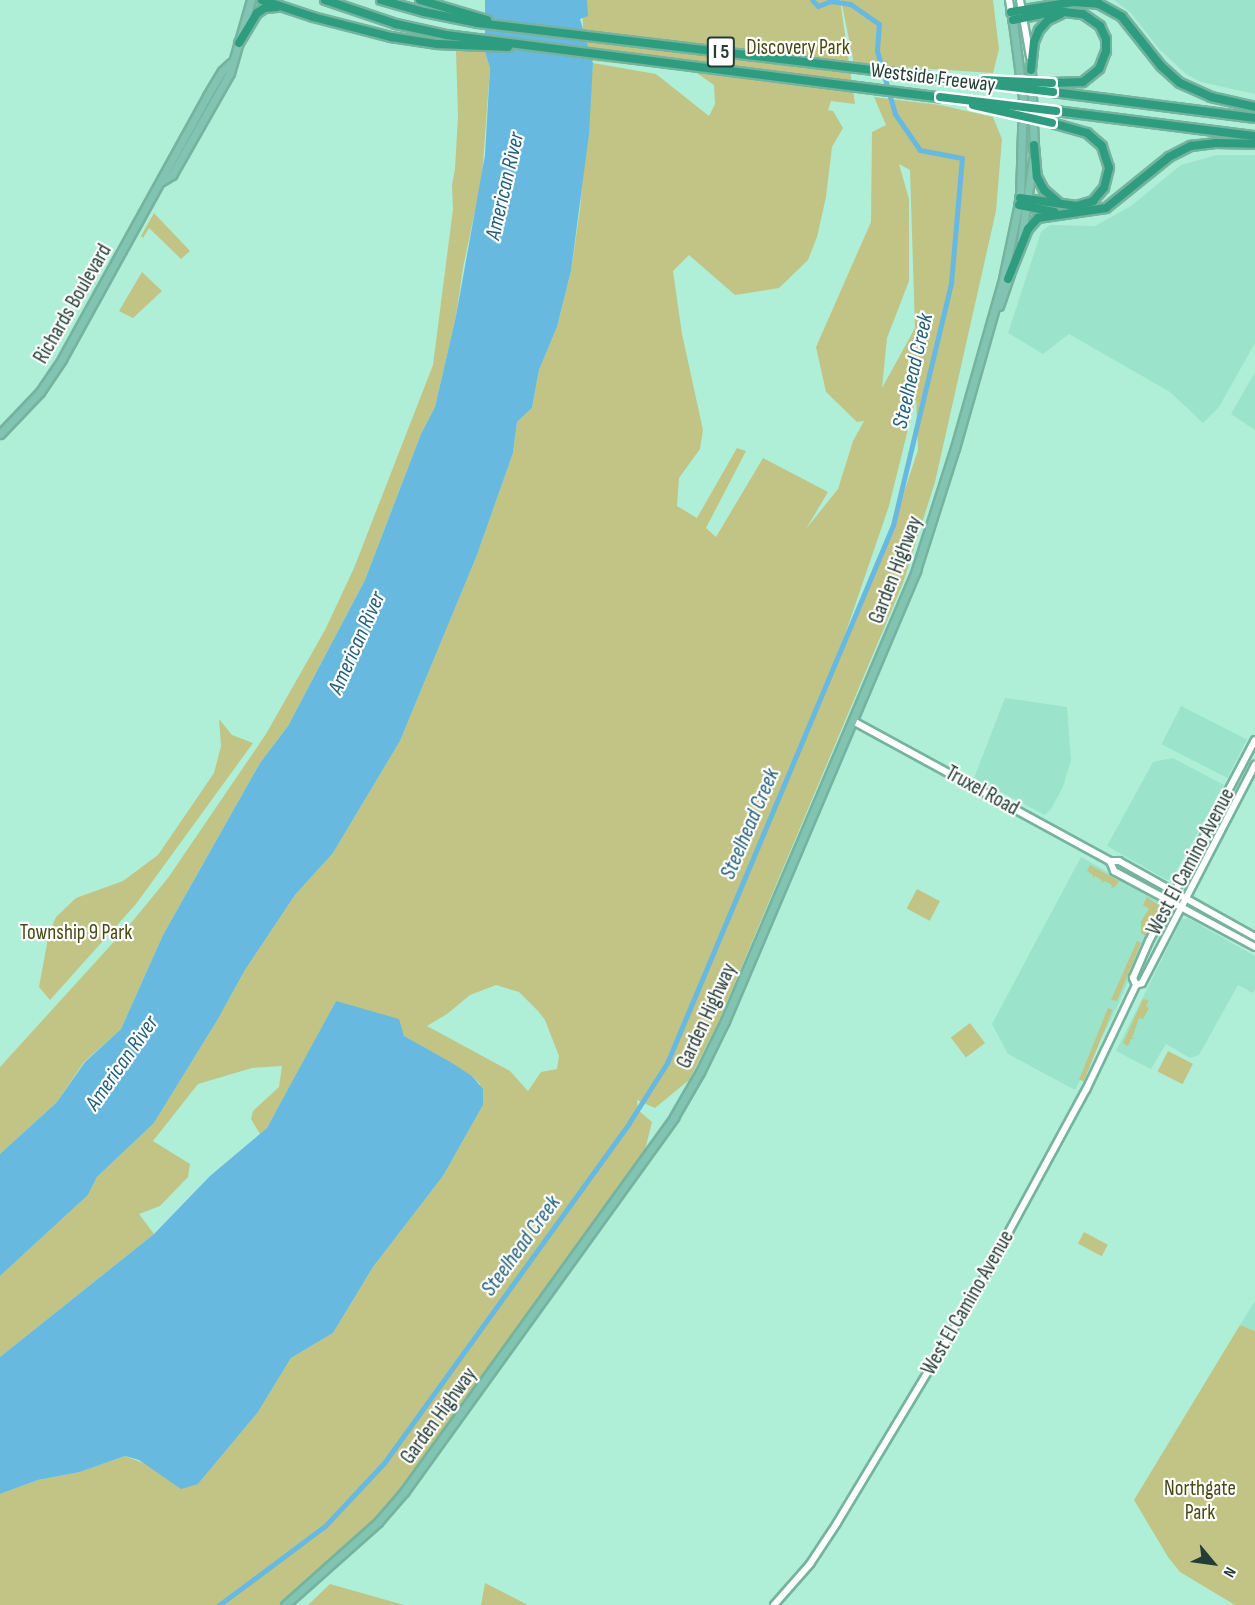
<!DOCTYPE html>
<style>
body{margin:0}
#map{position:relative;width:1255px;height:1605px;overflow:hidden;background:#afefd8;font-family:"Sofia Sans Condensed",sans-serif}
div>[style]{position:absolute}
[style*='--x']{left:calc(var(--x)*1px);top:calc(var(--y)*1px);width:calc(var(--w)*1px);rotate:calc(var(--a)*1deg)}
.built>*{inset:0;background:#9be3ca;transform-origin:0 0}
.green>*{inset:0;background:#c1c485;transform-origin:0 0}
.water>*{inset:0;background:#68b9e0}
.canal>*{height:5px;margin:-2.5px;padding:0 2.5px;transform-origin:2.5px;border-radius:2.5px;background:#68b9e0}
.roads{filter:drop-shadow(2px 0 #75b39e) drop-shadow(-2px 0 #75b39e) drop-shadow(0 2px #75b39e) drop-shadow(0 -2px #75b39e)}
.secondary>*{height:6px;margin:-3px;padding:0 3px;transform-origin:3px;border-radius:3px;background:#fff}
.primary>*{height:7px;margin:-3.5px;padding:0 3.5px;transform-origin:3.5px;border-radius:3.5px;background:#82c4b2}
.motorway>*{height:8px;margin:-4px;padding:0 4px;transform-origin:4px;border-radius:4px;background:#2e9d7f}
.bridges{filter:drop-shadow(2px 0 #fff) drop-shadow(-2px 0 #fff) drop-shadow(0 2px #fff) drop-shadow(0 -2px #fff)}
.motorway-bridge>*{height:8px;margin:-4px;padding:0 4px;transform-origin:4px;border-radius:4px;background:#2e9d7f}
span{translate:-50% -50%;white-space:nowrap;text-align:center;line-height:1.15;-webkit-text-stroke:4.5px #fff;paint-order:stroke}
.shield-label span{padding:2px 4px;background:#fff;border:2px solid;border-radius:4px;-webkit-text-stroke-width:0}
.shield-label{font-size:20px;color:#243e35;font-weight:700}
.park-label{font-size:21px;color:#494a12}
.street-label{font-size:21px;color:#243e35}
.water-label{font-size:22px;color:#215f7a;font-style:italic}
.north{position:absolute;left:1183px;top:1533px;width:60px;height:60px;-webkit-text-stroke:4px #fff;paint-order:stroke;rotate:119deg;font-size:16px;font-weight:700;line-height:24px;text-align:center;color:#243e35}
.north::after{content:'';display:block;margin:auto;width:21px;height:27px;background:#243e35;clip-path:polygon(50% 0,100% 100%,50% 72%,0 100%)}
</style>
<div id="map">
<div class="built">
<i style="clip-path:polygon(1114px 0,1255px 0,1255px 94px,1201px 82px,1186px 74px,1160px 50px,1131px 13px)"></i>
<i style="clip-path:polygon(1217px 155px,1255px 155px,1255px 343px,1219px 407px,1203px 423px,1170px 392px,1069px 334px,1043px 354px,1008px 333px,1041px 232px,1050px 225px,1095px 226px,1131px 206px,1181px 165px)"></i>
<i style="clip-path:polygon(1255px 372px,1255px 430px,1231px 414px)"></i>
<i style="clip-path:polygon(1005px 698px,1067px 707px,1071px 760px,1063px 787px,1051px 809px,1045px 815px,974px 778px)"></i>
<i style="left:1181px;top:706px;width:74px;height:43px;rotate:27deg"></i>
<i style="clip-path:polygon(1173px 758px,1224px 785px,1172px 879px,1167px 880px,1107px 846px,1153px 762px)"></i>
<i style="clip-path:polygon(1081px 857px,1158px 900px,1161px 906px,1113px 1016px,1075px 1090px,1008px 1054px,992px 1024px)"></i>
<i style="clip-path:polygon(1188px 918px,1255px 956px,1255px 989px,1253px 993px,1238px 985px,1199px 1055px,1190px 1058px,1166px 1044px,1151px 1069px,1116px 1051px,1182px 919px)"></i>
<i style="clip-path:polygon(1255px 1301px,1255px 1331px,1240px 1325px)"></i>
</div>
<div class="green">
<i style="clip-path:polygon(evenodd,582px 0,840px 0,855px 104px,831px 101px,828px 110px,833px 111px,843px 128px,832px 147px,826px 197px,817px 237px,808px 260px,779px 288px,735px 295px,689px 255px,673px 271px,682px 334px,703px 430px,700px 449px,679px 478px,677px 506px,697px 518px,737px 448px,746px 451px,706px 528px,716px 537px,763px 458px,828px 492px,806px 529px,838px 489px,853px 441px,864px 421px,857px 422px,826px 392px,816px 347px,871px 222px,872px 132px,886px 125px,874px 97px,940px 105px,993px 117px,1002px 139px,996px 211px,935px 482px,903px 583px,718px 1023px,689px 1080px,655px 1108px,637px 1100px,638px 1110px,652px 1122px,642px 1162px,423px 1466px,367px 1532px,285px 1605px,0 1605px,0 1494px,38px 1480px,80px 1472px,125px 1456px,198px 1484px,258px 1412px,291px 1358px,333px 1333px,373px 1267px,443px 1176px,483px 1105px,480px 1084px,472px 1076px,404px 1036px,401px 1030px,336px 1001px,282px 1102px,267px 1128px,260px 1134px,251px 1119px,253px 1111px,279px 1087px,282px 1066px,252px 1068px,198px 1084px,153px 1141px,190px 1164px,188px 1177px,160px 1206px,139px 1214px,154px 1234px,0 1357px,0 1276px,88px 1195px,97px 1177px,154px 1123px,218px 1019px,245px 970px,295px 895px,333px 853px,400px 741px,477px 555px,513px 453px,517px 422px,532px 408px,539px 370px,557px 327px,571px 271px,580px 209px,593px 63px,656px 74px,709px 116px,715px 104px,714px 85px,694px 71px,584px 60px,582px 0,899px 164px,910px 170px,915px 328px,882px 388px,887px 338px,909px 281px,909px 199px,899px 164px,582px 0,916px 397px,918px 450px,893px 525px,826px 690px,889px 506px,916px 397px,582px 0,496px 985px,519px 992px,538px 1011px,545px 1020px,559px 1056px,557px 1069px,541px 1072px,528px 1091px,510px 1071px,427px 1026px,447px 1014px,470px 995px,496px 985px)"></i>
<i style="clip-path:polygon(841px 0,993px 0,999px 49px,993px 73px,854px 64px)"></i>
<i style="clip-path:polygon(456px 50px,485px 52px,490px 68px,482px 177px,463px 268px,456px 316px,435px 407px,421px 434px,365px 580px,288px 726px,260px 763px,163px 935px,121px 1029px,84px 1062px,57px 1102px,0 1154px,0 1067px,131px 923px,168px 878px,266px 734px,325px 630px,354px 568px,433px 365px,453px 209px,452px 185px,455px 169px,458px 116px)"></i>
<i style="clip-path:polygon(154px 213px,190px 251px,181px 259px,149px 228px,143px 238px,141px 236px)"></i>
<i style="clip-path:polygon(142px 272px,162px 291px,133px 318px,119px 311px)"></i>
<i style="clip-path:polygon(219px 719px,232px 735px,253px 743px,136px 904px,50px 1000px,39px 987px,49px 933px,56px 917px,76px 898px,123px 881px,158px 855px,214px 773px,221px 746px)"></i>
<i style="clip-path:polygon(1090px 865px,1119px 881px,1115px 887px,1111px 888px,1112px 885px,1105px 881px,1101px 883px,1102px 880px,1095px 876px,1093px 878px,1093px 875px,1087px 871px)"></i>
<i style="left:917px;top:889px;width:26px;height:22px;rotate:28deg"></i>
<i style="clip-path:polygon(1147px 897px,1160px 906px,1145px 936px,1141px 933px,1141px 921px,1149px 909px,1143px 905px)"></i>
<i style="clip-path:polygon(1137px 941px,1141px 943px,1117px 1001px,1111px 1000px)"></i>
<i style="clip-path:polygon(1143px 999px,1149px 1000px,1146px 1006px,1149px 1008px,1143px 1019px,1139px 1018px,1132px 1038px,1135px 1039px,1131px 1039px,1128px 1046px,1123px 1043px)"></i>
<i style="left:1108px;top:1008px;width:5px;height:77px;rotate:22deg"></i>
<i style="left:970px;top:1023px;width:25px;height:24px;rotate:53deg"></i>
<i style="left:1168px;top:1051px;width:28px;height:23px;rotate:27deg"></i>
<i style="left:1084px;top:1232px;width:27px;height:13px;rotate:28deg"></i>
<i style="clip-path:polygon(1240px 1325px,1255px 1331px,1255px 1605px,1235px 1605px,1180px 1572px,1168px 1557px,1134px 1500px)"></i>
<i style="clip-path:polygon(485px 1583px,528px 1605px,481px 1605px)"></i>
<i style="clip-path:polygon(330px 1584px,404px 1605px,308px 1605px)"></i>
</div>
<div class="water">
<i style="clip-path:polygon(485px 0,587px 0,588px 16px,580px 19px,593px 63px,589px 134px,571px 271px,557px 327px,539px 370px,532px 408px,517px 422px,513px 453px,477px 555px,400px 741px,333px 853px,295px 895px,245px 970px,218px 1019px,154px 1123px,97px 1177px,88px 1195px,0 1276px,0 1154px,57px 1102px,85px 1062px,121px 1029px,163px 935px,260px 763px,288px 726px,365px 580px,421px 434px,435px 407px,456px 316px,485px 155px,490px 68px,485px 52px)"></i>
<i style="clip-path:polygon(336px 1001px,399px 1019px,404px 1036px,452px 1063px,472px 1076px,483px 1089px,483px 1105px,443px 1176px,373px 1267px,333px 1333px,291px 1358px,258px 1412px,198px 1484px,181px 1489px,139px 1460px,125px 1456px,80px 1472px,38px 1480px,0 1494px,0 1357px,154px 1234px,210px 1176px,267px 1128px)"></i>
</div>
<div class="canal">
<i style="--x:219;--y:1605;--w:132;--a:-36.7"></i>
<i style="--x:325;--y:1526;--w:86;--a:-46.9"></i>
<i style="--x:384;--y:1463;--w:419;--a:-54.2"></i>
<i style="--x:629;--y:1123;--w:71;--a:-57.7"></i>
<i style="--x:667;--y:1063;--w:584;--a:-67.21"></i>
<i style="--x:893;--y:525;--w:249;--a:-76.5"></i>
<i style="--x:951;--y:283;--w:125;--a:-85"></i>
<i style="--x:962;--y:158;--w:43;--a:-169.2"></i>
<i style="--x:920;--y:150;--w:44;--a:-124.8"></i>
<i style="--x:895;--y:114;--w:66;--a:-105.9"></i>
<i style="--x:877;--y:51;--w:27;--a:-86"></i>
<i style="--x:879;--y:24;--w:35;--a:-145"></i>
<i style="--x:850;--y:4;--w:19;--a:-171"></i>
<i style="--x:831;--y:1;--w:14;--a:159"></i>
<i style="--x:818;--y:6;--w:8;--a:-135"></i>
</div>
<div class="roads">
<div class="secondary">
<i style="--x:1009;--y:0;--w:12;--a:81"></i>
<i style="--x:1020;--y:0;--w:58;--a:80"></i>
<i style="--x:853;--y:721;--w:293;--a:28.6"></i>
<i style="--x:1110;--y:861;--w:9;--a:0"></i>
<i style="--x:1119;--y:861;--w:156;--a:29.2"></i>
<i style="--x:1110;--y:861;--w:11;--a:68"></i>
<i style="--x:1114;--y:871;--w:160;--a:28.3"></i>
<i style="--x:1136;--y:985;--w:8;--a:-113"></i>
<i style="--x:1133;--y:978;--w:40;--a:-66.6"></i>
<i style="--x:1149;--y:941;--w:227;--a:-62.2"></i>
<i style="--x:774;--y:1605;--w:55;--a:-48.7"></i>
<i style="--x:810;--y:1564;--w:49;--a:-56.6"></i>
<i style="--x:837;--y:1523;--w:280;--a:-59"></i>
<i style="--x:981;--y:1283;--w:220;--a:-61.5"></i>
<i style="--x:1086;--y:1090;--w:116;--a:-64.5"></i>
<i style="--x:1136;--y:985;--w:6;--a:-18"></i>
<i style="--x:1142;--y:983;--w:246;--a:-62.6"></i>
</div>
<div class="primary">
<i style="--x:1031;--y:70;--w:79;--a:87.8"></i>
<i style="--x:162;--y:181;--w:12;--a:-31"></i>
<i style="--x:172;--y:175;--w:117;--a:-60.4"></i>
<i style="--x:230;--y:73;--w:76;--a:-74"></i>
<i style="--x:1021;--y:241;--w:82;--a:-81.6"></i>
<i style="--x:999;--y:306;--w:34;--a:-71"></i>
<i style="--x:0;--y:434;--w:58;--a:-46.4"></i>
<i style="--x:40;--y:392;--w:40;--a:-56"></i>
<i style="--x:62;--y:359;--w:300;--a:-61.1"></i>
<i style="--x:207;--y:96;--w:29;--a:-59"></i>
<i style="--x:222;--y:71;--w:12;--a:-42"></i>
<i style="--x:285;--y:1605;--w:125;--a:-41.7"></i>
<i style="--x:378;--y:1522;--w:40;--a:-49"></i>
<i style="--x:404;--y:1492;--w:462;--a:-54.2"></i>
<i style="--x:674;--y:1117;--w:52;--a:-60"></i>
<i style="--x:700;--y:1072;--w:57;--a:-63.9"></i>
<i style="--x:725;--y:1021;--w:490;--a:-67"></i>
<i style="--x:916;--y:570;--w:128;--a:-72.3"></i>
<i style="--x:955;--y:448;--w:176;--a:-74.1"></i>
<i style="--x:1003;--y:279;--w:83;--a:-78.1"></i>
<i style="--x:1020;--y:198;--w:100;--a:-88.3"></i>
<i style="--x:1023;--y:98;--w:83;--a:-97.6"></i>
</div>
<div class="motorway">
<i style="--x:262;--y:0;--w:54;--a:18.4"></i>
<i style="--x:313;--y:17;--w:81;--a:14.4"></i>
<i style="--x:391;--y:37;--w:47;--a:8.7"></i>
<i style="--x:437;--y:44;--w:71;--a:2.4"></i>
<i style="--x:325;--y:0;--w:75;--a:18.7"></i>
<i style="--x:396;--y:24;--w:51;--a:12.4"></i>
<i style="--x:446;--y:35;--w:498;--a:7.2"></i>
<i style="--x:381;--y:0;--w:45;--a:15.6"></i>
<i style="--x:424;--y:12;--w:55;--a:11.5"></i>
<i style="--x:478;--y:23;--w:453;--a:6.8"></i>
<i style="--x:420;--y:0;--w:70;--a:16.6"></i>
<i style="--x:1011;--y:12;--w:63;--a:-9.2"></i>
<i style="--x:1073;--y:2;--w:26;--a:4"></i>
<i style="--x:1099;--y:4;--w:26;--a:29"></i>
<i style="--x:1122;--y:17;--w:63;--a:51.5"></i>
<i style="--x:1161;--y:66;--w:25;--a:42"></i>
<i style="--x:1180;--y:83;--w:34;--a:24"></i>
<i style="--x:1211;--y:97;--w:45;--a:12.8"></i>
<i style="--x:1013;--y:20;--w:45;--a:-11.6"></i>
<i style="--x:1057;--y:11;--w:26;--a:7"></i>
<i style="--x:1083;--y:14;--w:21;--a:35"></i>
<i style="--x:1100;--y:26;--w:14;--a:65"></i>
<i style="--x:1106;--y:39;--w:12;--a:90"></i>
<i style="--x:1106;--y:51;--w:19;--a:111"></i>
<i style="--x:1099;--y:69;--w:21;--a:141"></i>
<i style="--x:1083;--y:82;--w:31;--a:178"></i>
<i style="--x:239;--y:43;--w:35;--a:-59"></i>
<i style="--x:257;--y:13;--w:9;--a:-32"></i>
<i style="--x:265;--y:8;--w:12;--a:-5"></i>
<i style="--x:1031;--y:70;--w:28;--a:-84"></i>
<i style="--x:1034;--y:42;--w:13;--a:-67"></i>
<i style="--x:1039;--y:30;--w:13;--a:-48"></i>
<i style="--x:1048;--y:20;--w:14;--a:-25"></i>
<i style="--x:1053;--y:92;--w:204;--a:7.3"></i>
<i style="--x:1056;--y:111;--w:201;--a:7.2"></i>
<i style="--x:1034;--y:145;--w:32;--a:85"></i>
<i style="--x:1037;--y:177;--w:15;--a:62"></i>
<i style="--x:1044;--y:190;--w:18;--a:41"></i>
<i style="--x:1020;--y:198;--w:57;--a:8.1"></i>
<i style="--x:1076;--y:206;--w:18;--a:-16"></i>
<i style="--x:1093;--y:201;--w:17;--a:-50"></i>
<i style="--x:1104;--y:188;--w:21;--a:-76"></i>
<i style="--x:1109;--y:168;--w:23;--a:-108"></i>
<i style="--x:1102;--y:146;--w:20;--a:-139"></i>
<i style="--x:1087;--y:133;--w:36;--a:-164"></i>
<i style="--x:1019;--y:205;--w:36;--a:11"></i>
<i style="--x:1008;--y:279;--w:54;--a:-68.2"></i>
<i style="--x:1028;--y:229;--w:15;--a:-48"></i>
<i style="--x:1038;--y:218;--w:69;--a:-8.4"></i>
<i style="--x:1106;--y:208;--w:81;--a:-39"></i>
<i style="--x:1169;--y:157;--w:25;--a:-27"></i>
<i style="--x:1191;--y:146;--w:25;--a:-7"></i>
<i style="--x:1216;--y:143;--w:39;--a:1"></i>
</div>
</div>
<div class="bridges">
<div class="motorway-bridge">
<i style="--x:928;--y:77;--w:126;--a:6.8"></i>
<i style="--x:984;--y:80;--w:68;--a:2.5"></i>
<i style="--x:940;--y:97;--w:117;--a:6.9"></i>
<i style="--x:973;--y:105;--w:81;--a:12.8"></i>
</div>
</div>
<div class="shield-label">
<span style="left:721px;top:52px">I 5</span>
</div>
<div class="park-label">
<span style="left:798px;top:48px">Discovery Park</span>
<span style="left:76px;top:933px">Township 9 Park</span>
<span style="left:1200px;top:1501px">Northgate<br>Park</span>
</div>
<div class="street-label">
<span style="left:933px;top:78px;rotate:7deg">Westside Freeway</span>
<span style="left:73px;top:304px;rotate:-60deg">Richards Boulevard</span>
<span style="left:896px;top:570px;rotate:-69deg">Garden Highway</span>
<span style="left:982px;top:791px;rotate:29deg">Truxel Road</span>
<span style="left:1191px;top:862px;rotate:-62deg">West El Camino Avenue</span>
<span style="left:707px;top:1016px;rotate:-65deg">Garden Highway</span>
<span style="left:968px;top:1303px;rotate:-60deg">West El Camino Avenue</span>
<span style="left:439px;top:1416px;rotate:-54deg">Garden Highway</span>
</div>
<div class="water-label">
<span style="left:505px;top:186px;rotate:-77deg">American River</span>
<span style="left:913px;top:371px;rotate:-77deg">Steelhead Creek</span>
<span style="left:357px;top:643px;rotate:-66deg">American River</span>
<span style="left:750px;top:824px;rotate:-67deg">Steelhead Creek</span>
<span style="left:122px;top:1063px;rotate:-55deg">American River</span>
<span style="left:521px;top:1246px;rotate:-54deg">Steelhead Creek</span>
</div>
<div class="north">N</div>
</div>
